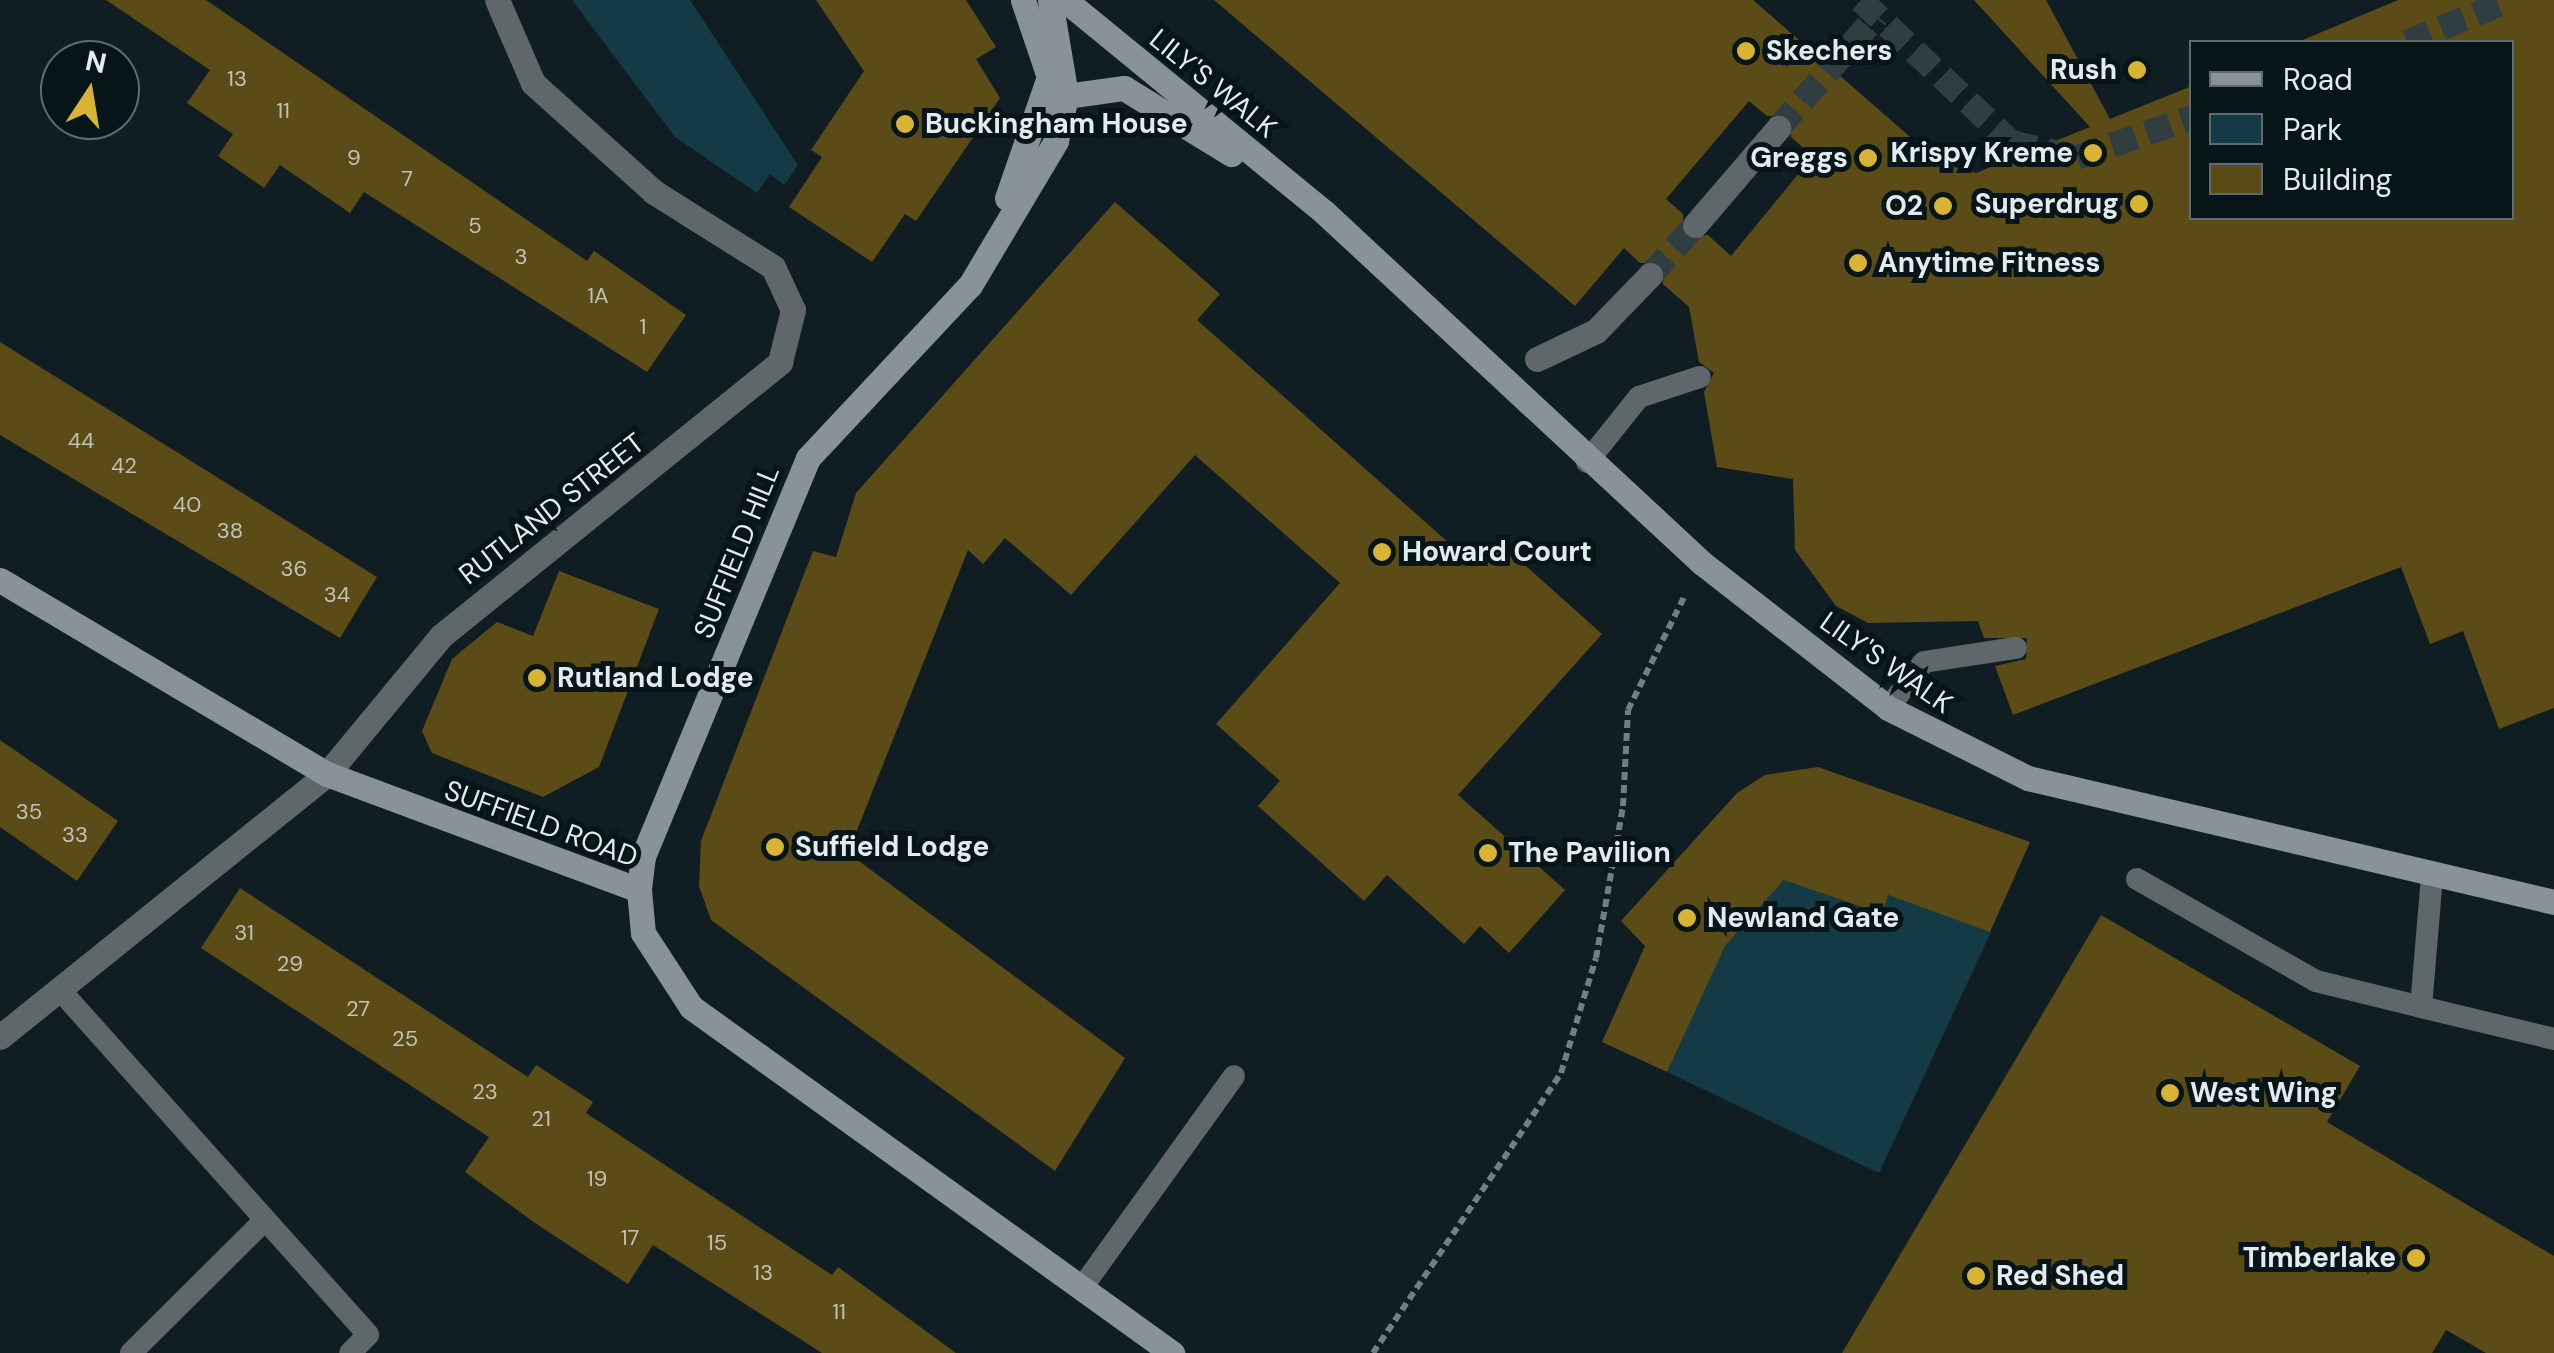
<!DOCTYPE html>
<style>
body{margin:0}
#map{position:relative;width:2554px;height:1353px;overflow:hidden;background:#101e23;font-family:"DM Sans",sans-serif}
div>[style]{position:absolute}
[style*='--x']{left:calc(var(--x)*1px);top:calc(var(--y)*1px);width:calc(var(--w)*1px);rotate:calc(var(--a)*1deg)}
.green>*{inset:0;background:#143a46}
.building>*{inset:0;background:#5b4b16}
.street-tunnel>*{height:25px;margin-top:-12.5px;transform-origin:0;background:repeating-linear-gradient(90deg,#303d41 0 25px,transparent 0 37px)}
.path>*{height:6px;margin-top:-3px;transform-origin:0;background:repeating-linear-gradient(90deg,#727e82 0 8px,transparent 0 13px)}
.lane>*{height:22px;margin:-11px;padding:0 11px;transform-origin:11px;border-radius:11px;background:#60676a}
.street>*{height:25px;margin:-12.5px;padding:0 12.5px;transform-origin:12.5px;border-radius:12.5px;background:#60676a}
.secondary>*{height:25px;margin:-12.5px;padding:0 12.5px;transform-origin:12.5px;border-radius:12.5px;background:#879397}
.dots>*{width:28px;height:28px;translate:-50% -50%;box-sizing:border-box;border:5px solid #071519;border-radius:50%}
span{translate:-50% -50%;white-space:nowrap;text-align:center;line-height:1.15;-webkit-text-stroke:10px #071519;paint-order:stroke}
.number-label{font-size:22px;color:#c0c3b8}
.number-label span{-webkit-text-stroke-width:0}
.poi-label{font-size:28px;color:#e2ebee;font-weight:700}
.left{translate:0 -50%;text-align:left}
.right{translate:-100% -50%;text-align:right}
.street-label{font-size:28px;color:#e2ebee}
.legend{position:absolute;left:2189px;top:40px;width:325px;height:180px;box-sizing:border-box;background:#071519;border:2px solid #5f6b6e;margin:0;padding:12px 18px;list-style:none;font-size:30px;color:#e2ebee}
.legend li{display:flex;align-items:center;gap:20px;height:50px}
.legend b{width:50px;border:2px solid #5f6b6e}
.north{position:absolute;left:40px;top:40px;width:100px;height:100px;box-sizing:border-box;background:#071519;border:2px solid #5f6b6e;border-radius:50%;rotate:12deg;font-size:28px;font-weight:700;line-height:40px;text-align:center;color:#e2ebee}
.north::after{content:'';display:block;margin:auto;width:35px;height:45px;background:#d9b434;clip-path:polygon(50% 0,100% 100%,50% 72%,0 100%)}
</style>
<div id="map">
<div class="green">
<i style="clip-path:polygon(572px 0,690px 0,798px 165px,784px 185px,770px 174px,757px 193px,675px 137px)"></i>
<i style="clip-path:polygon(1801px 861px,1821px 893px,1882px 914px,1888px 895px,1991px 932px,1879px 1173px,1667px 1072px,1716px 956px)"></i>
</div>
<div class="building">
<i style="clip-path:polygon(106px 0,206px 0,587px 261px,594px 251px,686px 315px,647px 372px,364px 192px,350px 213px,280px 165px,264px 188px,218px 156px,233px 134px,187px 103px,210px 70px)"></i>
<i style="clip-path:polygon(816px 0,966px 0,996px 47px,976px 59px,1000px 98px,916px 221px,905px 214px,872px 262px,789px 207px,822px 157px,811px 150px,864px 71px)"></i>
<i style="clip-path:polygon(evenodd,1214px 0,1753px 0,1940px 163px,1976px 173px,2090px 127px,1974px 0,2046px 0,2110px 119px,2192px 86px,2192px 218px,2512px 218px,2512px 42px,2298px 42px,2398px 0,2554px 0,2554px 708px,2499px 729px,2463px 631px,2430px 644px,2401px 567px,2013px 715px,1995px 666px,2026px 659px,2027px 638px,1984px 638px,1978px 621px,1868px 623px,1836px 606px,1795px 550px,1793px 479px,1717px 467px,1704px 392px,1714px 373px,1699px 362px,1689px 307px,1663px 284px,1660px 263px,1640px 263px,1624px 248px,1575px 306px,1214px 0,1749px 101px,1767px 116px,1788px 115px,1791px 137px,1813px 156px,1731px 256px,1708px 235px,1684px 237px,1683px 214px,1666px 199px,1749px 101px)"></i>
<i style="clip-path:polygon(1115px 202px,1220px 294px,1197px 320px,1475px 566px,1498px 541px,1602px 634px,1458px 795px,1565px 890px,1509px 953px,1480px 926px,1464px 944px,1387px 875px,1364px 901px,1258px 806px,1280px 781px,1216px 724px,1340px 583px,1195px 455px,1071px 595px,1005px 538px,983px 564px,968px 550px,848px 853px,1125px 1058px,1055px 1171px,711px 920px,699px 886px,701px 841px,813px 551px,836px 557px,856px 493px)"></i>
<i style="clip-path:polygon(0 342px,377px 577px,340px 638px,0 435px)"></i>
<i style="clip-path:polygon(559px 571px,659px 609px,599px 767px,543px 797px,432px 753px,422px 731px,452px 659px,497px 622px,533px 636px)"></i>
<i style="clip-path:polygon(0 740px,118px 821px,77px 881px,0 827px)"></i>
<i style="clip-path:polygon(1818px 767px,2030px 842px,1990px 932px,1888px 895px,1882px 914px,1784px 880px,1725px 946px,1667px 1072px,1602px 1042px,1645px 946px,1621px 921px,1737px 793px,1765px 775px)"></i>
<i style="clip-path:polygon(240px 888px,528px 1077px,536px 1065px,593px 1102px,586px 1113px,832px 1275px,838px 1267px,956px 1353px,822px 1353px,653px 1245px,628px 1284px,535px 1223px,465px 1172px,489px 1137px,201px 948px)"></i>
<i style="clip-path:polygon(2101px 915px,2360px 1066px,2327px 1122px,2554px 1256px,2554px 1353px,2486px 1353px,2446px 1330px,2432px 1353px,1842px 1353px)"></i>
</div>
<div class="street-tunnel">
<i style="--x:1861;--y:0;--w:207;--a:43.4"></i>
<i style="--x:2011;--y:142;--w:68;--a:12.8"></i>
<i style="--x:2077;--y:157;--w:122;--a:-19.2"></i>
<i style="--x:2407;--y:42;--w:109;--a:-22.6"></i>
<i style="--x:1778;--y:128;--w:150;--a:-48.8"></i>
<i style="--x:1650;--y:275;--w:67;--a:-48"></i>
</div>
<div class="path">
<i style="--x:1373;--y:1353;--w:337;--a:-56.1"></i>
<i style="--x:1561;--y:1073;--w:120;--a:-73.1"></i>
<i style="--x:1596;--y:958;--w:154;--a:-79.9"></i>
<i style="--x:1623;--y:806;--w:96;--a:-87"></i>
<i style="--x:1628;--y:710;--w:126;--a:-63.6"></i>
</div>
<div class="lane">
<i style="--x:1587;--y:462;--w:83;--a:-51.3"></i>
<i style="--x:1639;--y:397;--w:64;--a:-18.2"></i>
<i style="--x:1888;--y:708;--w:58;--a:-52"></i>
<i style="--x:1924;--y:662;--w:93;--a:-8.7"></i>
<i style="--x:2432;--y:876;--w:131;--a:94.8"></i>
<i style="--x:2421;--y:1007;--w:137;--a:13.5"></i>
<i style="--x:2137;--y:879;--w:206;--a:29.7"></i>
<i style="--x:2316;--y:981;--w:108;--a:13.9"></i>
<i style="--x:60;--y:990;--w:462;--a:48.2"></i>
<i style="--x:368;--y:1335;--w:25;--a:135"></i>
<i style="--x:1081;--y:1289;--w:262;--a:-54.3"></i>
<i style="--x:131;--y:1353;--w:189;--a:-44.8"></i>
</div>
<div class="street">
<i style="--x:1695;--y:225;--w:128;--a:-49.4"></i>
<i style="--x:1537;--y:359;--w:65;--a:-25.4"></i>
<i style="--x:1596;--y:331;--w:78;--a:-46"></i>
<i style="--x:0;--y:1037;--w:420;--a:-38.8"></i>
<i style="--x:327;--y:774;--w:179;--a:-50.4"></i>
<i style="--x:441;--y:636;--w:436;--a:-38.9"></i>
<i style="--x:780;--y:362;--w:54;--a:-76"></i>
<i style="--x:793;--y:310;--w:47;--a:-114.9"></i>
<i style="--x:773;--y:267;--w:141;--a:-147.8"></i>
<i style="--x:654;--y:192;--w:163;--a:-138"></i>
<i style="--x:533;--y:83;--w:90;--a:-113.4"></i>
</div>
<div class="secondary">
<i style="--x:1050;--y:0;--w:97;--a:80.5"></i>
<i style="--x:1066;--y:96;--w:46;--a:102.5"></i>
<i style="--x:1056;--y:141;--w:168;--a:120.8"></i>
<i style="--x:970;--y:285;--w:237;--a:133.1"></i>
<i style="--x:808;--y:458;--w:431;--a:112.5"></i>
<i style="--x:643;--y:856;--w:34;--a:97"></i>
<i style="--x:639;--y:890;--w:43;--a:84.7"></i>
<i style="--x:643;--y:933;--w:88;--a:57"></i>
<i style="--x:691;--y:1007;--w:593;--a:35.73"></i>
<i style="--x:1065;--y:0;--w:335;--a:39.3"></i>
<i style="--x:1324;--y:212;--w:516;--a:42.88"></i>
<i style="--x:1702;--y:563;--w:236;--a:37.9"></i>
<i style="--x:1888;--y:708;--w:157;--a:26.6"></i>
<i style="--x:2028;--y:778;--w:540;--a:13.26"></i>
<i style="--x:1066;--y:96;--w:59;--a:-7.9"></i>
<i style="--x:1124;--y:88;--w:126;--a:31.7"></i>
<i style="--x:1007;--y:198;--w:128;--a:-70.9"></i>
<i style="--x:1049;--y:77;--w:81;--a:-108.7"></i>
<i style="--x:0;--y:580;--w:380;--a:30.7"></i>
<i style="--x:327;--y:774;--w:333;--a:20.4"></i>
</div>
<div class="dots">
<i style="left:1746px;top:51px;background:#d9b434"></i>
<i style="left:2137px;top:70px;background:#d9b434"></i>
<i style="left:905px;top:124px;background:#d9b434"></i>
<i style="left:2093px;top:153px;background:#d9b434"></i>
<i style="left:1868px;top:158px;background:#d9b434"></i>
<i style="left:2139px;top:204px;background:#d9b434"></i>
<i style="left:1943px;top:206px;background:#d9b434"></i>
<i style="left:1858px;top:263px;background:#d9b434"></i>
<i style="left:1382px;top:552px;background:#d9b434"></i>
<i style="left:537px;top:678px;background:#d9b434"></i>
<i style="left:775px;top:847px;background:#d9b434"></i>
<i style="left:1488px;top:853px;background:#d9b434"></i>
<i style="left:1687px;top:918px;background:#d9b434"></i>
<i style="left:2170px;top:1093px;background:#d9b434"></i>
<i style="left:2416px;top:1258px;background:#d9b434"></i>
<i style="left:1976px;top:1276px;background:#d9b434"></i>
</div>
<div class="number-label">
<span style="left:237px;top:79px">13</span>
<span style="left:283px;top:111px">11</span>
<span style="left:354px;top:158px">9</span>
<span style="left:407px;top:179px">7</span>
<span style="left:475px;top:226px">5</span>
<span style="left:521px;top:257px">3</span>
<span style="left:598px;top:296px">1A</span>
<span style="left:643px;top:327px">1</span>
<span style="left:81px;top:441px">44</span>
<span style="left:124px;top:466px">42</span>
<span style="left:187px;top:505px">40</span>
<span style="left:230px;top:531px">38</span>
<span style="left:294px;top:569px">36</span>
<span style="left:337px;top:595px">34</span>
<span style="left:29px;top:812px">35</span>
<span style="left:75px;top:835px">33</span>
<span style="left:244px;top:933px">31</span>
<span style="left:290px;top:964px">29</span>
<span style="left:358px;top:1009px">27</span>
<span style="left:405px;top:1039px">25</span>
<span style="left:485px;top:1092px">23</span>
<span style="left:541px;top:1119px">21</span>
<span style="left:597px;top:1179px">19</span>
<span style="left:630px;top:1238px">17</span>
<span style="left:717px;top:1243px">15</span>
<span style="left:763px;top:1273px">13</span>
<span style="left:839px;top:1312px">11</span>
</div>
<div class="poi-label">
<span class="left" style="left:1766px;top:51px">Skechers</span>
<span class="right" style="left:2117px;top:70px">Rush</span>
<span class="left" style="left:925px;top:124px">Buckingham House</span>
<span class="right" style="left:2073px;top:153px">Krispy Kreme</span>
<span class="right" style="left:1848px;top:158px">Greggs</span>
<span class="right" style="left:2119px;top:204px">Superdrug</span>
<span class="right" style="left:1923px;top:206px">O2</span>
<span class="left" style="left:1878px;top:263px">Anytime Fitness</span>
<span class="left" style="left:1402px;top:552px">Howard Court</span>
<span class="left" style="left:557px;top:678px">Rutland Lodge</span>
<span class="left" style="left:795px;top:847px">Suffield Lodge</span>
<span class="left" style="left:1508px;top:853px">The Pavilion</span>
<span class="left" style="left:1707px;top:918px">Newland Gate</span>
<span class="left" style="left:2190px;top:1093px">West Wing</span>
<span class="right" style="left:2396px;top:1258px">Timberlake</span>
<span class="left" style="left:1996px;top:1276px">Red Shed</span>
</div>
<div class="street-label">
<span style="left:1213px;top:84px;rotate:39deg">LILY'S WALK</span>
<span style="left:552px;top:509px;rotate:-38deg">RUTLAND STREET</span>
<span style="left:737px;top:552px;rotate:-68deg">SUFFIELD HILL</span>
<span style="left:1886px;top:663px;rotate:35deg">LILY'S WALK</span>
<span style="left:541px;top:824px;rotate:20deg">SUFFIELD ROAD</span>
</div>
<ul class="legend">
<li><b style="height:12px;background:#879397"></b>Road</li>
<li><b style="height:28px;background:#143a46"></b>Park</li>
<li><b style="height:28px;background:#5b4b16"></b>Building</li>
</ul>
<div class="north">N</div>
</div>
